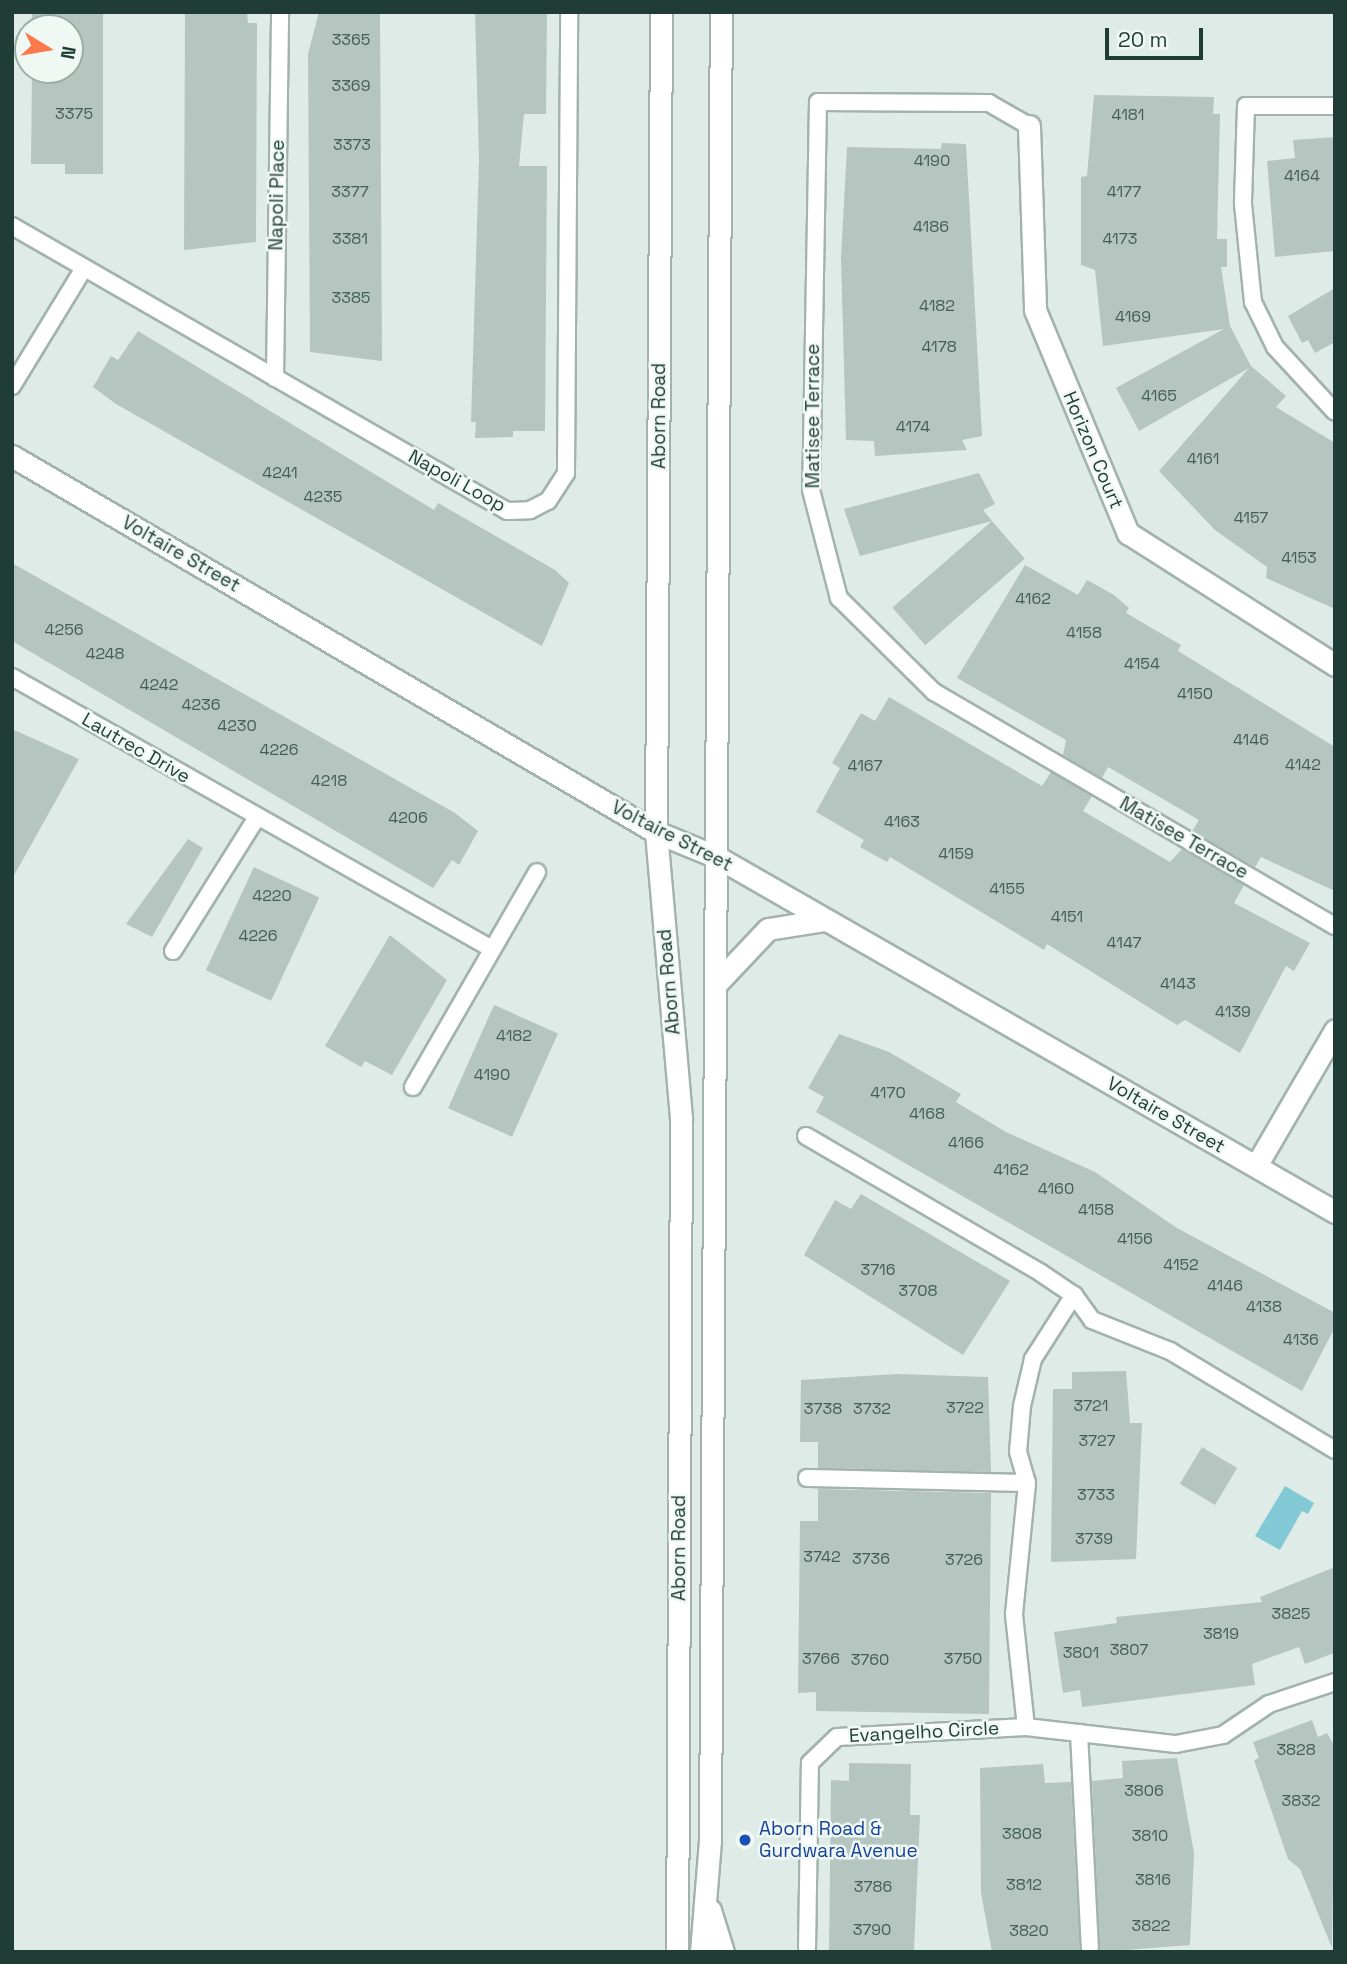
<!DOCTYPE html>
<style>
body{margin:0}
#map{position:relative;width:1347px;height:1964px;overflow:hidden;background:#dfebe6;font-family:"Space Grotesk",sans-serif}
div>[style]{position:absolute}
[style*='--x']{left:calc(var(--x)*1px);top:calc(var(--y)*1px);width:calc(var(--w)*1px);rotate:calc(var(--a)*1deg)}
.water>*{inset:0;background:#82c8d5}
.building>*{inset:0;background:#b4c6bf;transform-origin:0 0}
.roads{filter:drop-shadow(2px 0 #a2b3ad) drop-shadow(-2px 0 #a2b3ad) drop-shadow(0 2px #a2b3ad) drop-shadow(0 -2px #a2b3ad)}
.lane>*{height:16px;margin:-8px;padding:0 8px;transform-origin:8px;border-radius:8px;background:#fff}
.street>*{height:21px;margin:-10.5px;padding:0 10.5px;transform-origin:10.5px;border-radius:10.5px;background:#fff}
.secondary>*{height:21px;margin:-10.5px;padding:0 10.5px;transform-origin:10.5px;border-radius:10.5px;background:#fff}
.dots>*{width:19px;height:19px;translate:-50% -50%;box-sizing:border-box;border:4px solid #f0f8f4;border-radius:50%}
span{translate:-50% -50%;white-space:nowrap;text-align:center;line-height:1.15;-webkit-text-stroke:5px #f0f8f4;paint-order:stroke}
.number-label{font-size:16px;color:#445f58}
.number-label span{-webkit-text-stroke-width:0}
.street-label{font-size:19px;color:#1f3d35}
.transit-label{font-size:19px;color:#164399}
.left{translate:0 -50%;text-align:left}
.frame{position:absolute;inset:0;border:14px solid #1f3d35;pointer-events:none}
.north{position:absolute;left:14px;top:14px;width:70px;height:70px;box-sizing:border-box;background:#f0f8f4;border:2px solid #9cada8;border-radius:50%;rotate:101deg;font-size:19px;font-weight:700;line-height:28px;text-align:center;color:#1f3d35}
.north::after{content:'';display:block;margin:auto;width:24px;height:32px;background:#fc784d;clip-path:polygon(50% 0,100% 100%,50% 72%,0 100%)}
.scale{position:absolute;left:1105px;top:28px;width:98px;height:32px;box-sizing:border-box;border:4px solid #1f3d35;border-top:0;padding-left:9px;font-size:21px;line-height:24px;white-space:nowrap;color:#1f3d35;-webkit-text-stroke:5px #f0f8f4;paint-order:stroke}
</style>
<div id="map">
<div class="water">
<i style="clip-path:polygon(1285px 1486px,1314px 1503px,1308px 1514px,1302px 1511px,1280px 1550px,1255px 1536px)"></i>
</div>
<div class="building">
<i style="clip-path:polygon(32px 12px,103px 12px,103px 174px,65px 174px,65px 164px,31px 164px,32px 70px,70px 70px,70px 28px,32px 28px)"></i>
<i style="clip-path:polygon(185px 12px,247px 12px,248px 23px,257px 23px,256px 242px,184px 250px)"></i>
<i style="clip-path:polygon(319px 12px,380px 12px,382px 361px,310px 352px,308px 54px)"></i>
<i style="clip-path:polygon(475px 12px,547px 12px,546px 114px,524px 114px,519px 166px,547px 166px,545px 431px,513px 431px,513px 437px,475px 438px,476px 422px,471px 422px,479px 159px)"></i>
<i style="clip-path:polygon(1094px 95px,1214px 97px,1213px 114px,1220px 114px,1217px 239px,1227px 239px,1227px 267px,1221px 267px,1230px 326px,1251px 366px,1286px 396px,1276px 407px,1335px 443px,1335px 609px,1266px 578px,1267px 567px,1215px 530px,1159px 471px,1249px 368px,1139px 431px,1116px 388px,1224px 329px,1103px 346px,1095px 270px,1081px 265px,1081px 177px,1087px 176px)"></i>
<i style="clip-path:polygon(1335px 137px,1335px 251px,1275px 257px,1267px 161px,1295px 158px,1293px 140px)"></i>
<i style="clip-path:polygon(942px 143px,966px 144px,982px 436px,962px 440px,967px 450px,875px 456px,874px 441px,846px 440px,841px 257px,847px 147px,941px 149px)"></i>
<i style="clip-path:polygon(1335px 288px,1335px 342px,1315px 353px,1308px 340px,1302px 343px,1288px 316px)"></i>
<i style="clip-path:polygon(138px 331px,434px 510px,438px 503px,555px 570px,569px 583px,542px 646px,116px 404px,93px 387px,111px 356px,118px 360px)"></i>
<i style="clip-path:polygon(979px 473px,995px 504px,983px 510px,992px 521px,860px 556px,844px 509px)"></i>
<i style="left:992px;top:521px;width:50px;height:132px;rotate:49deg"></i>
<i style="clip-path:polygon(12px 563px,455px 813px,478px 831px,459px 865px,452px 860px,433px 888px,12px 641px)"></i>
<i style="clip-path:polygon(1025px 565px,1078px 595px,1087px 580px,1114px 595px,1129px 608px,1126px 613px,1181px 645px,1178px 651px,1335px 747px,1335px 891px,1261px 857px,1255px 867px,1192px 831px,1199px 820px,1108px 767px,1102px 778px,1063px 755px,1066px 740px,957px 678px)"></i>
<i style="clip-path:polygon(889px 697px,1042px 786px,1051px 772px,1092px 796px,1083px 811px,1170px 862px,1182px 849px,1244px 885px,1234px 903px,1310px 943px,1294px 971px,1286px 966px,1240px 1053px,1185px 1020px,1177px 1025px,1047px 944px,1044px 950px,890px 857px,887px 862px,860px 847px,864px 840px,816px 812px,840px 768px,832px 763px,861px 713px,875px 721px)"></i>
<i style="clip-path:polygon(12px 729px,79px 759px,12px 879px)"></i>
<i style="clip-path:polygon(188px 839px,203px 848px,152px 937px,126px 924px)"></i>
<i style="left:254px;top:867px;width:72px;height:114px;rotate:25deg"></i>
<i style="clip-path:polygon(390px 935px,447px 980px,392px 1075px,365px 1061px,361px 1067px,325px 1046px)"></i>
<i style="left:494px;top:1005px;width:70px;height:113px;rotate:24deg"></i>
<i style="clip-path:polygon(839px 1034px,889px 1052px,961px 1094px,956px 1102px,1006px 1132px,1095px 1172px,1177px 1228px,1335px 1313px,1335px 1327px,1302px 1391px,816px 1112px,824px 1097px,808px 1088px)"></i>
<i style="clip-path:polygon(861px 1194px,1010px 1281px,963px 1355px,804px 1255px,835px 1200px,851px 1209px)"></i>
<i style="clip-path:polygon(1126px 1371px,1130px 1423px,1142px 1423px,1136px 1559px,1051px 1562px,1053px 1389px,1072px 1389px,1072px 1372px)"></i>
<i style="clip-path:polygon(897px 1374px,988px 1377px,991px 1472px,818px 1468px,818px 1442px,800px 1442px,801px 1380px)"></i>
<i style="left:1202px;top:1447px;width:41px;height:43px;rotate:31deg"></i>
<i style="clip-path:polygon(818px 1489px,991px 1493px,989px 1714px,816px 1711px,816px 1692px,798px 1693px,800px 1521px,818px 1521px)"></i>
<i style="clip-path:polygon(1335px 1567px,1334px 1653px,1305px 1664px,1299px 1647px,1252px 1664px,1255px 1685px,1082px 1707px,1080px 1690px,1063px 1693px,1054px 1632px,1117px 1623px,1116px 1617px,1262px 1602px,1260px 1597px)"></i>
<i style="clip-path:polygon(1312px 1720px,1318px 1737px,1327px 1733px,1335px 1747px,1332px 1948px,1300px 1869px,1288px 1859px,1254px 1760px,1259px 1758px,1253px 1742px)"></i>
<i style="clip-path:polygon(1177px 1758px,1194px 1853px,1190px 1945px,1100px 1952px,1092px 1781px,1123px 1778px,1122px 1761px)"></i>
<i style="clip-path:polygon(849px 1763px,911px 1764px,910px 1815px,920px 1815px,914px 1950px,829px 1952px,831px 1780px,849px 1781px)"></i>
<i style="clip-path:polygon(1043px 1764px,1045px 1783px,1071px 1782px,1080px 1952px,992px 1952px,981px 1893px,980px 1768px)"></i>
</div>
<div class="roads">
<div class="lane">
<i style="--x:1335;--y:106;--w:89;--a:180"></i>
<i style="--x:1246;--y:106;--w:98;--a:91.8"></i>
<i style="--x:1243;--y:204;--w:99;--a:84.2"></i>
<i style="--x:1253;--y:302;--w:50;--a:63.9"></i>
<i style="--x:1275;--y:347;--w:88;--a:47.3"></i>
<i style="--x:1029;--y:126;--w:46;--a:-150.1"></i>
<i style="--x:989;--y:103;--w:171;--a:-179.7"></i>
<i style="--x:818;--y:102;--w:388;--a:91"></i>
<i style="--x:811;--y:490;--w:112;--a:75.5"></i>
<i style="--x:839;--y:598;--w:134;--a:44.7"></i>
<i style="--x:934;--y:692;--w:464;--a:30.3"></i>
<i style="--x:12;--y:226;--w:571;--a:29.93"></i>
<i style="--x:507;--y:511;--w:23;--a:-2"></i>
<i style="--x:530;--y:510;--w:20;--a:-27"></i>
<i style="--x:548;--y:501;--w:33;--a:-57"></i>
<i style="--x:566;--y:473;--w:461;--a:-89.6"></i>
<i style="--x:275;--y:378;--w:366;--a:-89.2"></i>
<i style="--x:12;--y:386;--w:138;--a:-58.6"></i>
<i style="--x:12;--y:677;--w:552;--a:29.54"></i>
<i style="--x:173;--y:951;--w:158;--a:-57.9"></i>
<i style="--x:413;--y:1087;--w:248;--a:-60"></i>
<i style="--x:806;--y:1136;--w:272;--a:30.2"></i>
<i style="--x:1041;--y:1273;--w:40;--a:34"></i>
<i style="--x:1074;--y:1295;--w:31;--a:54"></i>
<i style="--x:1092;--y:1320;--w:84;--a:21.7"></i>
<i style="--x:1170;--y:1351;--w:192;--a:31"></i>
<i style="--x:807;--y:1478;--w:220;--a:1.3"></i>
<i style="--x:1026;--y:1727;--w:114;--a:-96.1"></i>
<i style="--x:1014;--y:1614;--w:132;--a:-84.3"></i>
<i style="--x:1027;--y:1483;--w:32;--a:-106"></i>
<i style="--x:1018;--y:1452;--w:46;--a:-85"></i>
<i style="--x:1022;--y:1406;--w:48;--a:-76.8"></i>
<i style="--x:1033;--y:1359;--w:76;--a:-57.4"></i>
<i style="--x:1079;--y:1733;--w:215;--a:87.1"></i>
<i style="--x:807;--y:1949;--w:186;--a:-89.1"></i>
<i style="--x:810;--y:1763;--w:37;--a:-44"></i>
<i style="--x:837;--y:1737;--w:189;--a:-3"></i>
<i style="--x:1026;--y:1727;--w:151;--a:6.5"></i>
<i style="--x:1176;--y:1744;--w:48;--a:-10.8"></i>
<i style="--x:1223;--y:1735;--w:55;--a:-34"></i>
<i style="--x:1269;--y:1704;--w:70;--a:-18.4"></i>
</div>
<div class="street">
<i style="--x:1029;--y:126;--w:184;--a:88.1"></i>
<i style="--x:1035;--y:310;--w:242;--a:67.4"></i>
<i style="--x:1128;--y:533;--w:246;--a:32.5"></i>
<i style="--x:1256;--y:1166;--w:157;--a:-59.8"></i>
</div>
<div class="secondary">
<i style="--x:661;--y:12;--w:820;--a:90.35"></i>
<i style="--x:656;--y:832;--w:287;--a:85"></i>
<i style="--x:681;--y:1118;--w:834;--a:90.27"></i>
<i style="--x:12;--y:456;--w:746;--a:30.28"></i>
<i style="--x:656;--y:832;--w:66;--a:22.3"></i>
<i style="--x:717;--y:857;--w:713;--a:29.87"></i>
<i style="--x:715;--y:985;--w:77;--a:-46.6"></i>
<i style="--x:768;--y:929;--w:58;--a:-9"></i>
<i style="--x:710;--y:1910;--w:44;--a:72.8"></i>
<i style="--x:701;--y:1952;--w:112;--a:-85.4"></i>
<i style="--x:710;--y:1840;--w:1828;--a:-89.66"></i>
</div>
</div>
<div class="dots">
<i style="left:745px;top:1840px;background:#1a4fb4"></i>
</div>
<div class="number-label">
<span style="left:351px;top:40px">3365</span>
<span style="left:351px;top:86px">3369</span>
<span style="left:74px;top:114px">3375</span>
<span style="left:1128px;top:115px">4181</span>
<span style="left:352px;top:145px">3373</span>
<span style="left:932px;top:161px">4190</span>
<span style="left:1302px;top:176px">4164</span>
<span style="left:350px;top:192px">3377</span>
<span style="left:1124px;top:192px">4177</span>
<span style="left:931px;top:227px">4186</span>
<span style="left:350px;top:239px">3381</span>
<span style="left:1120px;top:239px">4173</span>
<span style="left:351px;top:298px">3385</span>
<span style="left:937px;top:306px">4182</span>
<span style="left:1133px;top:317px">4169</span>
<span style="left:939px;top:347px">4178</span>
<span style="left:1159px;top:396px">4165</span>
<span style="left:913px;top:427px">4174</span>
<span style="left:1203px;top:459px">4161</span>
<span style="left:280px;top:473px">4241</span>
<span style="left:323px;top:497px">4235</span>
<span style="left:1251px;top:518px">4157</span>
<span style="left:1299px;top:558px">4153</span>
<span style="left:1033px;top:599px">4162</span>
<span style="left:64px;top:630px">4256</span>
<span style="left:1084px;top:633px">4158</span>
<span style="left:105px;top:654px">4248</span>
<span style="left:1142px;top:664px">4154</span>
<span style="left:159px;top:685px">4242</span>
<span style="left:1195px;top:694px">4150</span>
<span style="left:201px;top:705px">4236</span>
<span style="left:237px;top:726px">4230</span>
<span style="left:1251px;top:740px">4146</span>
<span style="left:279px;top:750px">4226</span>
<span style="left:1303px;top:765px">4142</span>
<span style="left:865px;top:766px">4167</span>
<span style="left:329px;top:781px">4218</span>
<span style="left:408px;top:818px">4206</span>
<span style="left:902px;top:822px">4163</span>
<span style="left:956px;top:854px">4159</span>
<span style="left:1007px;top:889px">4155</span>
<span style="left:272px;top:896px">4220</span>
<span style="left:1067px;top:917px">4151</span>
<span style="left:258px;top:936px">4226</span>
<span style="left:1124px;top:943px">4147</span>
<span style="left:1178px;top:984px">4143</span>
<span style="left:1233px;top:1012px">4139</span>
<span style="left:514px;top:1036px">4182</span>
<span style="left:492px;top:1075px">4190</span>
<span style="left:888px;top:1093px">4170</span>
<span style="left:927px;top:1114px">4168</span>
<span style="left:966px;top:1143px">4166</span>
<span style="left:1011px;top:1170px">4162</span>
<span style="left:1056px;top:1189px">4160</span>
<span style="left:1096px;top:1210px">4158</span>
<span style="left:1135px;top:1239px">4156</span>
<span style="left:1181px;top:1265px">4152</span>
<span style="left:878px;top:1270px">3716</span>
<span style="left:1225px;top:1286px">4146</span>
<span style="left:918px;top:1291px">3708</span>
<span style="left:1264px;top:1307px">4138</span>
<span style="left:1301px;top:1340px">4136</span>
<span style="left:1091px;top:1406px">3721</span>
<span style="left:965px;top:1408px">3722</span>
<span style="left:823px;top:1409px">3738</span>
<span style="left:872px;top:1409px">3732</span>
<span style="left:1097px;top:1441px">3727</span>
<span style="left:1096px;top:1495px">3733</span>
<span style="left:1094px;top:1539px">3739</span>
<span style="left:822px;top:1557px">3742</span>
<span style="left:871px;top:1559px">3736</span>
<span style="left:964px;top:1560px">3726</span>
<span style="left:1291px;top:1614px">3825</span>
<span style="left:1221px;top:1634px">3819</span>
<span style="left:1129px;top:1650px">3807</span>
<span style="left:1081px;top:1653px">3801</span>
<span style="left:821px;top:1659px">3766</span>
<span style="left:963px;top:1659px">3750</span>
<span style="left:870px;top:1660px">3760</span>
<span style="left:1296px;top:1750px">3828</span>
<span style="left:1144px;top:1791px">3806</span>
<span style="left:1301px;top:1801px">3832</span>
<span style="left:1022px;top:1834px">3808</span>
<span style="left:1150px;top:1836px">3810</span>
<span style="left:1153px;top:1880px">3816</span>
<span style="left:1024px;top:1885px">3812</span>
<span style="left:873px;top:1887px">3786</span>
<span style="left:1151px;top:1926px">3822</span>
<span style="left:872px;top:1930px">3790</span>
<span style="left:1029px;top:1931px">3820</span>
</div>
<div class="street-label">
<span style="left:277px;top:195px;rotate:-89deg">Napoli Place</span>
<span style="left:659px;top:416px;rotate:-90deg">Aborn Road</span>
<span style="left:813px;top:416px;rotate:-90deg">Matisee Terrace</span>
<span style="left:1093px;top:450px;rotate:67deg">Horizon Court</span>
<span style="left:457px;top:481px;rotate:29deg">Napoli Loop</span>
<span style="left:181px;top:554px;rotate:30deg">Voltaire Street</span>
<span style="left:136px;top:748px;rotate:30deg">Lautrec Drive</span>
<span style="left:672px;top:836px;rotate:27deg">Voltaire Street</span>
<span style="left:1184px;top:838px;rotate:30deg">Matisee Terrace</span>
<span style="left:669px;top:982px;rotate:-95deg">Aborn Road</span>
<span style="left:1166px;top:1115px;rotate:30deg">Voltaire Street</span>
<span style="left:679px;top:1548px;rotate:-90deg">Aborn Road</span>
<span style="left:924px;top:1732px;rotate:-3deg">Evangelho Circle</span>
</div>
<div class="transit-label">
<span class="left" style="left:759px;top:1840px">Aborn Road &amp;<br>Gurdwara Avenue</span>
</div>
<div class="frame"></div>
<div class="north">N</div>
<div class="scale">20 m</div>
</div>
